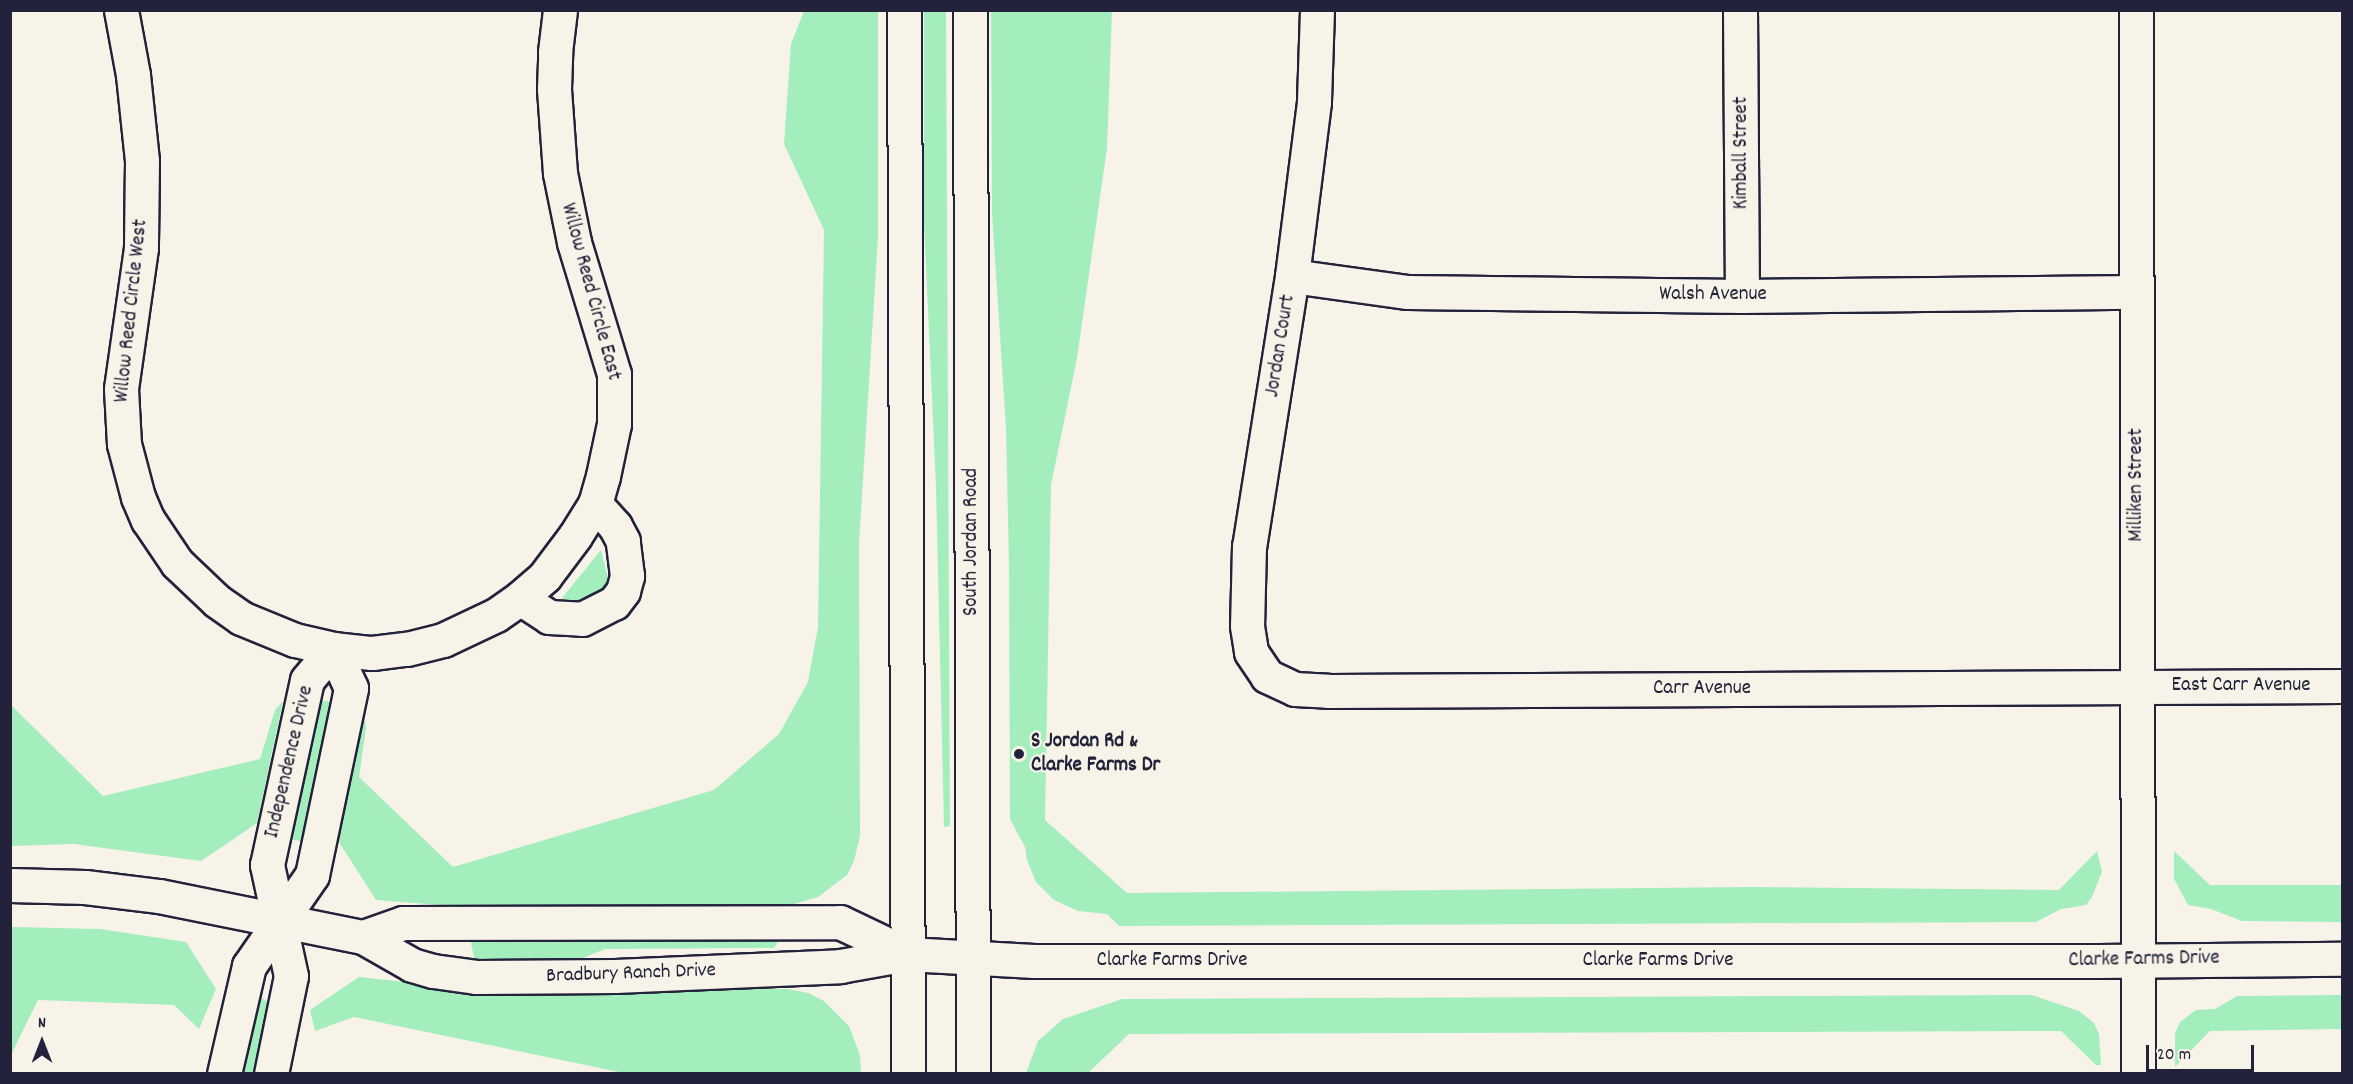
<!DOCTYPE html>
<style>
body{margin:0}
#map{position:relative;width:2353px;height:1084px;overflow:hidden;background:#f7f3e8;font-family:Dekko,sans-serif}
div>[style]{position:absolute}
[style*='--x']{left:calc(var(--x)*1px);top:calc(var(--y)*1px);width:calc(var(--w)*1px);rotate:calc(var(--a)*1deg)}
.green>*{inset:0;background:#a4eebd}
.roads{filter:drop-shadow(2px 0 #22223b) drop-shadow(-2px 0 #22223b) drop-shadow(0 2px #22223b) drop-shadow(0 -2px #22223b)}
.street>*{height:33px;margin:-16.5px;padding:0 16.5px;transform-origin:16.5px;border-radius:16.5px;background:#f7f3e8}
.secondary>*{height:33px;margin:-16.5px;padding:0 16.5px;transform-origin:16.5px;border-radius:16.5px;background:#f7f3e8}
.primary>*{height:33px;margin:-16.5px;padding:0 16.5px;transform-origin:16.5px;border-radius:16.5px;background:#f7f3e8}
.dots>*{width:16px;height:16px;translate:-50% -50%;box-sizing:border-box;border:3px solid #f7f3e8;border-radius:50%}
span{translate:-50% -50%;white-space:nowrap;text-align:center;line-height:1.15;-webkit-text-stroke:4.5px #f7f3e8;paint-order:stroke}
.street-label{font-size:21px;color:#22223b}
.poi-label{font-size:21px;color:#22223b;font-weight:700}
.left{translate:0 -50%;text-align:left}
.frame{position:absolute;inset:0;border:12px solid #22223b;pointer-events:none}
.north{position:absolute;left:12px;top:1012px;width:60px;height:60px;-webkit-text-stroke:4px #f7f3e8;paint-order:stroke;rotate:0deg;font-size:16px;font-weight:700;line-height:24px;text-align:center;color:#22223b}
.north::after{content:'';display:block;margin:auto;width:21px;height:27px;background:#22223b;clip-path:polygon(50% 0,100% 100%,50% 72%,0 100%)}
.scale{position:absolute;left:2146px;top:1045px;width:108px;height:27px;box-sizing:border-box;border:3px solid #22223b;border-top:0;padding-left:8px;font-size:18px;line-height:21px;white-space:nowrap;color:#22223b;-webkit-text-stroke:4px #f7f3e8;paint-order:stroke}
</style>
<div id="map">
<div class="green">
<i style="clip-path:polygon(804px 11px,878px 11px,878px 237px,859px 544px,860px 836px,854px 861px,847px 875px,818px 897px,777px 909px,491px 909px,376px 900px,337px 839px,363px 709px,366px 728px,359px 777px,453px 867px,714px 790px,779px 734px,808px 682px,818px 627px,824px 230px,784px 144px,791px 44px)"></i>
<i style="clip-path:polygon(924px 11px,946px 11px,950px 826px,944px 827px,936px 487px,924px 222px)"></i>
<i style="clip-path:polygon(991px 11px,1112px 11px,1107px 148px,1077px 358px,1051px 485px,1045px 820px,1127px 893px,1751px 887px,2059px 890px,2097px 851px,2102px 872px,2092px 897px,2086px 905px,2061px 909px,2036px 922px,1119px 926px,1107px 914px,1078px 911px,1054px 900px,1036px 882px,1027px 860px,1025px 847px,1010px 819px,1009px 565px,1006px 428px,992px 213px)"></i>
<i style="clip-path:polygon(601px 550px,608px 578px,602px 591px,573px 602px,562px 598px)"></i>
<i style="clip-path:polygon(283px 701px,257px 823px,201px 861px,74px 844px,11px 846px,11px 705px,103px 796px,260px 759px,275px 710px)"></i>
<i style="clip-path:polygon(319px 701px,328px 701px,331px 706px,305px 839px,299px 841px,291px 839px,288px 834px)"></i>
<i style="clip-path:polygon(2174px 851px,2210px 885px,2342px 885px,2342px 922px,2242px 921px,2211px 909px,2188px 905px,2174px 879px)"></i>
<i style="clip-path:polygon(11px 927px,100px 929px,186px 942px,216px 989px,199px 1029px,174px 1005px,38px 1000px,11px 1055px)"></i>
<i style="clip-path:polygon(477px 936px,776px 936px,778px 942px,774px 948px,605px 949px,578px 960px,475px 962px,471px 943px)"></i>
<i style="clip-path:polygon(359px 977px,468px 989px,788px 989px,808px 993px,824px 1001px,849px 1026px,860px 1055px,861px 1073px,624px 1073px,354px 1017px,315px 1031px,310px 1010px)"></i>
<i style="clip-path:polygon(2032px 995px,2079px 1011px,2094px 1023px,2099px 1034px,2101px 1065px,2096px 1065px,2061px 1031px,1129px 1034px,1088px 1073px,1026px 1073px,1038px 1041px,1063px 1019px,1122px 999px)"></i>
<i style="clip-path:polygon(2342px 995px,2342px 1029px,2210px 1031px,2175px 1067px,2175px 1034px,2180px 1022px,2196px 1010px,2215px 1009px,2237px 996px)"></i>
<i style="clip-path:polygon(262px 998px,271px 1005px,257px 1073px,239px 1074px,257px 1000px)"></i>
</div>
<div class="roads">
<div class="street">
<i style="--x:121;--y:10;--w:66;--a:79.5"></i>
<i style="--x:133;--y:75;--w:86;--a:84"></i>
<i style="--x:142;--y:161;--w:87;--a:90.7"></i>
<i style="--x:141;--y:248;--w:142;--a:98.1"></i>
<i style="--x:121;--y:389;--w:55;--a:86.9"></i>
<i style="--x:124;--y:444;--w:55;--a:75.2"></i>
<i style="--x:138;--y:497;--w:25;--a:67"></i>
<i style="--x:148;--y:520;--w:52;--a:56"></i>
<i style="--x:177;--y:563;--w:55;--a:43.5"></i>
<i style="--x:217;--y:601;--w:29;--a:35"></i>
<i style="--x:241;--y:618;--w:58;--a:22.2"></i>
<i style="--x:295;--y:640;--w:39;--a:13"></i>
<i style="--x:333;--y:649;--w:39;--a:6"></i>
<i style="--x:372;--y:653;--w:35;--a:-7"></i>
<i style="--x:407;--y:649;--w:37;--a:-14"></i>
<i style="--x:443;--y:640;--w:59;--a:-25.3"></i>
<i style="--x:496;--y:615;--w:29;--a:-35"></i>
<i style="--x:520;--y:598;--w:33;--a:-41"></i>
<i style="--x:545;--y:576;--w:50;--a:-53.1"></i>
<i style="--x:575;--y:536;--w:38;--a:-58"></i>
<i style="--x:595;--y:504;--w:29;--a:-74"></i>
<i style="--x:603;--y:476;--w:53;--a:-78.1"></i>
<i style="--x:614;--y:424;--w:50;--a:-90"></i>
<i style="--x:614;--y:374;--w:138;--a:-106.9"></i>
<i style="--x:574;--y:242;--w:70;--a:-101.5"></i>
<i style="--x:560;--y:173;--w:84;--a:-94.1"></i>
<i style="--x:554;--y:89;--w:37;--a:-88"></i>
<i style="--x:555;--y:52;--w:42;--a:-83.2"></i>
<i style="--x:1317;--y:10;--w:92;--a:91.9"></i>
<i style="--x:1314;--y:102;--w:175;--a:97.2"></i>
<i style="--x:1292;--y:276;--w:273;--a:99"></i>
<i style="--x:1249;--y:546;--w:80;--a:91.4"></i>
<i style="--x:1247;--y:626;--w:26;--a:81"></i>
<i style="--x:1251;--y:652;--w:29;--a:56"></i>
<i style="--x:1267;--y:676;--w:31;--a:25"></i>
<i style="--x:1295;--y:689;--w:33;--a:3"></i>
<i style="--x:1328;--y:691;--w:1014;--a:-0.28"></i>
<i style="--x:1740;--y:10;--w:286;--a:89.6"></i>
<i style="--x:2136;--y:10;--w:1064;--a:89.89"></i>
<i style="--x:1292;--y:276;--w:117;--a:7.9"></i>
<i style="--x:1408;--y:292;--w:334;--a:0.7"></i>
<i style="--x:1742;--y:296;--w:394;--a:-0.6"></i>
<i style="--x:520;--y:598;--w:35;--a:33"></i>
<i style="--x:549;--y:617;--w:33;--a:3"></i>
<i style="--x:582;--y:619;--w:36;--a:-27"></i>
<i style="--x:614;--y:603;--w:15;--a:-53"></i>
<i style="--x:623;--y:591;--w:16;--a:-75"></i>
<i style="--x:627;--y:576;--w:35;--a:-97"></i>
<i style="--x:623;--y:541;--w:17;--a:-118"></i>
<i style="--x:615;--y:526;--w:30;--a:-132"></i>
<i style="--x:224;--y:1074;--w:111;--a:-77"></i>
<i style="--x:249;--y:966;--w:111;--a:-55.3"></i>
<i style="--x:312;--y:875;--w:191;--a:-78.2"></i>
<i style="--x:351;--y:688;--w:43;--a:-114.8"></i>
<i style="--x:271;--y:1074;--w:100;--a:-78.5"></i>
<i style="--x:291;--y:976;--w:114;--a:-102.2"></i>
<i style="--x:267;--y:865;--w:189;--a:-77.8"></i>
<i style="--x:307;--y:680;--w:40;--a:-50"></i>
</div>
<div class="secondary">
<i style="--x:10;--y:885;--w:75;--a:1.5"></i>
<i style="--x:85;--y:887;--w:75;--a:6.9"></i>
<i style="--x:159;--y:896;--w:208;--a:11.4"></i>
<i style="--x:363;--y:937;--w:56;--a:29.7"></i>
<i style="--x:412;--y:965;--w:22;--a:16"></i>
<i style="--x:433;--y:971;--w:43;--a:7.9"></i>
<i style="--x:476;--y:977;--w:139;--a:-0.4"></i>
<i style="--x:615;--y:976;--w:225;--a:-2.5"></i>
<i style="--x:840;--y:966;--w:68;--a:-10.2"></i>
<i style="--x:907;--y:954;--w:127;--a:3.2"></i>
<i style="--x:1034;--y:961;--w:1064;--a:0"></i>
<i style="--x:2098;--y:961;--w:244;--a:-0.5"></i>
<i style="--x:363;--y:937;--w:42;--a:-19.3"></i>
<i style="--x:403;--y:923;--w:437;--a:-0.1"></i>
<i style="--x:840;--y:922;--w:74;--a:25.5"></i>
</div>
<div class="primary">
<i style="--x:904;--y:10;--w:1064;--a:89.78"></i>
<i style="--x:970;--y:10;--w:1064;--a:89.84"></i>
</div>
</div>
<div class="dots">
<i style="left:1019px;top:754px;background:#22223b"></i>
</div>
<div class="street-label">
<span style="left:1742px;top:153px;rotate:-90deg">Kimball Street</span>
<span style="left:590px;top:292px;rotate:75deg">Willow Reed Circle East</span>
<span style="left:1713px;top:295px">Walsh Avenue</span>
<span style="left:132px;top:311px;rotate:-84deg">Willow Reed Circle West</span>
<span style="left:1281px;top:346px;rotate:-81deg">Jordan Court</span>
<span style="left:2137px;top:485px;rotate:-90deg">Milliken Street</span>
<span style="left:972px;top:542px;rotate:-90deg">South Jordan Road</span>
<span style="left:2241px;top:686px">East Carr Avenue</span>
<span style="left:1702px;top:689px">Carr Avenue</span>
<span style="left:290px;top:762px;rotate:-77deg">Independence Drive</span>
<span style="left:2144px;top:960px;rotate:-1deg">Clarke Farms Drive</span>
<span style="left:1172px;top:961px">Clarke Farms Drive</span>
<span style="left:1658px;top:961px">Clarke Farms Drive</span>
<span style="left:631px;top:974px;rotate:-2deg">Bradbury Ranch Drive</span>
</div>
<div class="poi-label">
<span class="left" style="left:1031px;top:754px">S Jordan Rd &amp;<br>Clarke Farms Dr</span>
</div>
<div class="frame"></div>
<div class="north">N</div>
<div class="scale">20 m</div>
</div>
